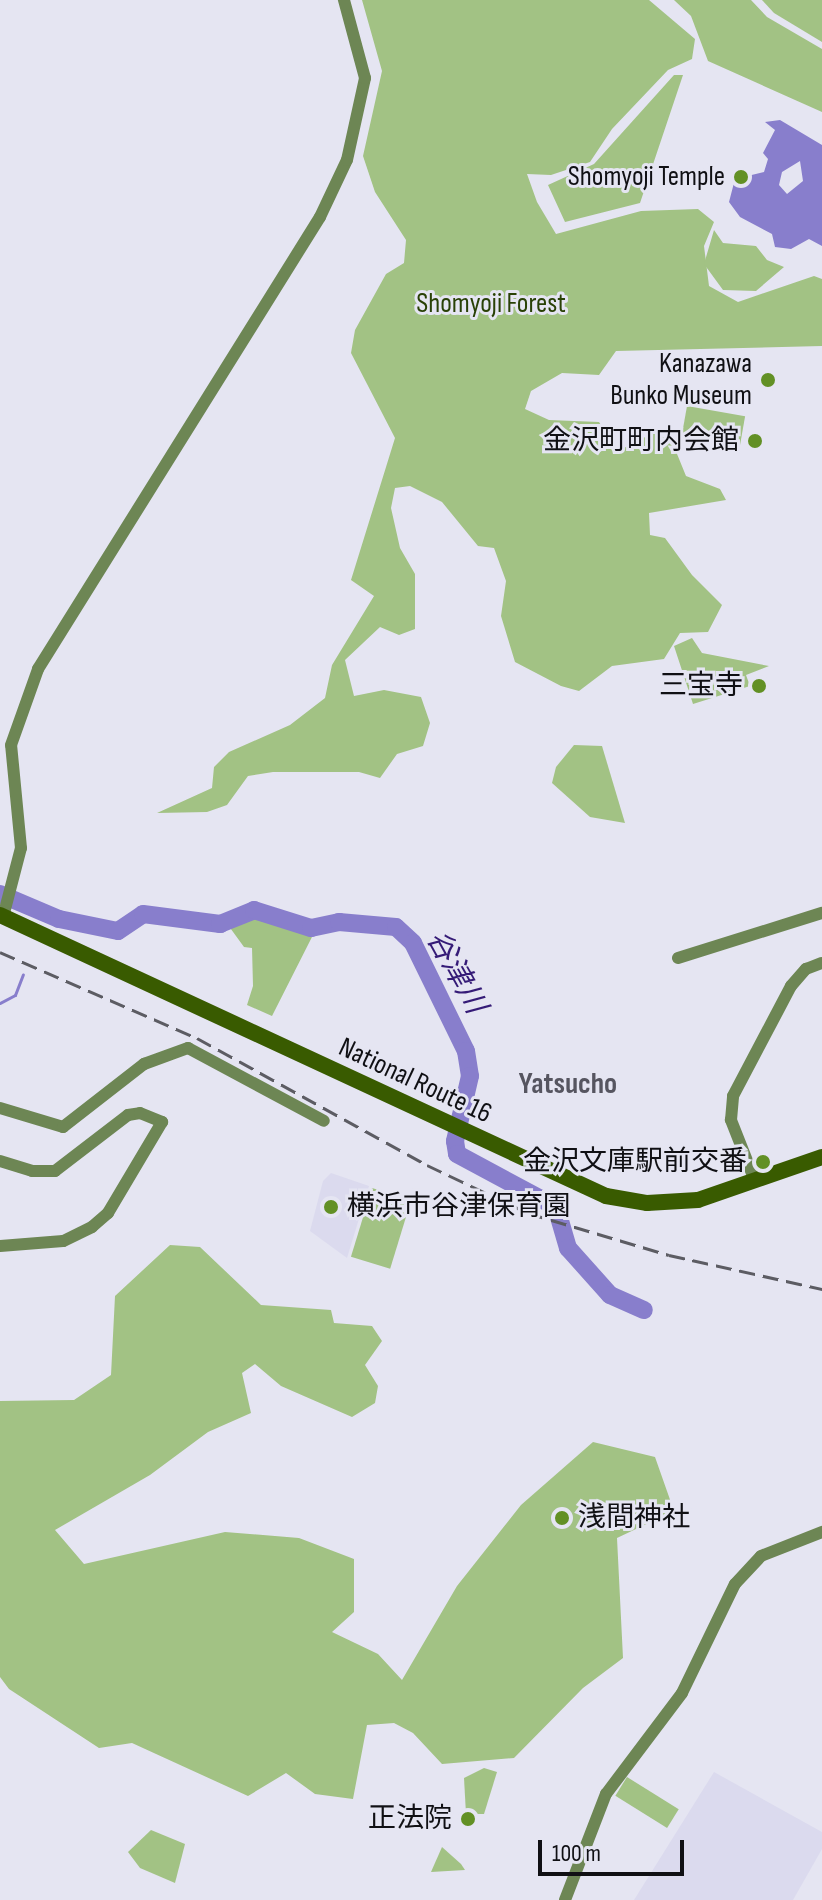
<!DOCTYPE html>
<meta charset="utf-8">
<style>
body{margin:0}
#map{position:relative;width:822px;height:1900px;overflow:hidden;background:#e5e5f2;font-family:"Sofia Sans Condensed","Noto Sans JP",sans-serif}
div>[style]{position:absolute}
[style*='--x']{left:calc(var(--x)*1px);top:calc(var(--y)*1px);width:calc(var(--w)*1px);rotate:calc(var(--a)*1deg)}
.built>*{inset:0;background:#dbdaee}
.green>*{inset:0;background:#a2c284;transform-origin:0 0}
.water>*{inset:0;background:#887ecc}
.stream>*{height:3px;margin:-1.5px;padding:0 1.5px;transform-origin:1.5px;border-radius:1.5px;background:#887ecc}
.river>*{height:18px;margin:-9px;padding:0 9px;transform-origin:9px;border-radius:9px;background:#887ecc}
.secondary>*{height:12px;margin:-6px;padding:0 6px;transform-origin:6px;border-radius:6px;background:#6d8654}
.highway>*{height:16px;margin:-8px;padding:0 8px;transform-origin:8px;border-radius:8px;background:#395b00}
.rail>*{height:3px;margin-top:-1.5px;transform-origin:0;background:repeating-linear-gradient(90deg,#5c5c63 0 16px,transparent 0 24px)}
.dots>*{width:22px;height:22px;translate:-50% -50%;box-sizing:border-box;border:4px solid #e5e5f2;border-radius:50%}
span{translate:-50% -50%;white-space:nowrap;text-align:center;line-height:1.15;-webkit-text-stroke:6px #e5e5f2;paint-order:stroke}
.poi-label{font-size:28px;color:#101014}
.right{translate:-100% -50%;text-align:right}
.left{translate:0 -50%;text-align:left}
.park-label{font-size:28px;color:#294106}
.street-label{font-size:28px;color:#101014}
.water-label{font-size:30px;color:#351b77;font-style:italic}
.neighbourhood-label{font-size:30px;color:#565560;font-weight:700}
.scale{position:absolute;left:538px;top:1840px;width:146px;height:36px;box-sizing:border-box;border:4px solid #101014;border-top:0;padding-left:10px;font-size:24px;line-height:28px;white-space:nowrap;color:#101014;-webkit-text-stroke:6px #e5e5f2;paint-order:stroke}
</style>
<div id="map">
<div class="built">
<i style="clip-path:polygon(331px 1173px,369px 1186px,347px 1258px,310px 1231px,323px 1181px)"></i>
<i style="clip-path:polygon(714px 1772px,822px 1832px,822px 1849px,793px 1900px,634px 1900px)"></i>
</div>
<div class="green">
<i style="clip-path:polygon(362px 0,649px 0,695px 39px,692px 59px,668px 70px,612px 129px,590px 162px,551px 175px,527px 174px,537px 202px,556px 234px,641px 211px,698px 209px,714px 222px,704px 246px,709px 286px,738px 302px,814px 276px,822px 279px,822px 346px,616px 351px,599px 375px,562px 373px,531px 391px,525px 409px,549px 420px,599px 422px,618px 451px,657px 431px,675px 449px,686px 476px,720px 489px,726px 500px,649px 513px,650px 535px,665px 538px,692px 575px,722px 605px,708px 632px,680px 633px,664px 659px,612px 666px,579px 691px,561px 686px,515px 662px,501px 616px,506px 581px,494px 548px,478px 546px,442px 502px,410px 486px,395px 488px,391px 508px,400px 548px,415px 574px,415px 629px,399px 635px,380px 627px,345px 660px,354px 696px,384px 690px,421px 697px,430px 723px,423px 746px,397px 754px,380px 778px,359px 772px,273px 772px,248px 776px,227px 805px,207px 812px,157px 813px,212px 788px,214px 767px,229px 752px,290px 725px,325px 698px,332px 665px,374px 596px,351px 580px,395px 438px,351px 353px,355px 330px,386px 274px,404px 263px,406px 240px,375px 192px,363px 156px,382px 71px)"></i>
<i style="clip-path:polygon(674px 0,751px 0,767px 17px,822px 49px,822px 112px,708px 61px,691px 16px)"></i>
<i style="clip-path:polygon(762px 0,822px 0,822px 42px,774px 13px)"></i>
<i style="clip-path:polygon(674px 75px,683px 75px,640px 203px,565px 222px,548px 185px,594px 164px)"></i>
<i style="clip-path:polygon(714px 230px,723px 243px,756px 246px,767px 260px,784px 267px,756px 291px,723px 290px,704px 264px)"></i>
<i style="left:687px;top:406px;width:59px;height:32px;rotate:10deg"></i>
<i style="clip-path:polygon(692px 638px,702px 653px,769px 666px,746px 675px,750px 686px,693px 704px,674px 646px)"></i>
<i style="clip-path:polygon(574px 745px,602px 746px,625px 823px,590px 817px,552px 783px,556px 767px)"></i>
<i style="clip-path:polygon(253px 913px,314px 933px,272px 1016px,247px 1005px,253px 986px,252px 948px,244px 947px,228px 925px)"></i>
<i style="left:372px;top:1188px;width:41px;height:72px;rotate:17deg"></i>
<i style="clip-path:polygon(170px 1245px,200px 1247px,261px 1305px,331px 1310px,334px 1323px,372px 1326px,382px 1341px,365px 1365px,378px 1386px,375px 1403px,352px 1417px,281px 1386px,255px 1364px,242px 1373px,251px 1413px,208px 1432px,150px 1475px,55px 1530px,84px 1564px,225px 1532px,299px 1538px,354px 1559px,354px 1612px,332px 1632px,378px 1654px,402px 1680px,457px 1586px,521px 1505px,593px 1442px,655px 1457px,674px 1511px,617px 1538px,623px 1658px,583px 1688px,514px 1758px,442px 1764px,413px 1733px,394px 1723px,367px 1725px,353px 1799px,315px 1794px,286px 1773px,248px 1796px,132px 1743px,99px 1748px,9px 1689px,0 1677px,0 1401px,74px 1400px,111px 1375px,115px 1296px)"></i>
<i style="clip-path:polygon(484px 1768px,497px 1772px,484px 1814px,466px 1814px,464px 1778px)"></i>
<i style="left:627px;top:1777px;width:61px;height:22px;rotate:32deg"></i>
<i style="clip-path:polygon(151px 1830px,185px 1844px,175px 1883px,140px 1868px,128px 1852px)"></i>
<i style="clip-path:polygon(442px 1847px,461px 1864px,465px 1870px,431px 1872px)"></i>
</div>
<div class="water">
<i style="clip-path:polygon(evenodd,780px 120px,822px 145px,822px 246px,809px 239px,791px 249px,775px 247px,772px 234px,740px 217px,729px 202px,735px 179px,764px 172px,768px 159px,763px 153px,775px 130px,765px 122px,780px 120px,800px 161px,803px 181px,787px 194px,779px 185px,782px 172px,800px 161px)"></i>
</div>
<div class="stream">
<i style="--x:0;--y:1003;--w:17;--a:-28"></i>
<i style="--x:15;--y:995;--w:22;--a:-69"></i>
</div>
<div class="river">
<i style="--x:0;--y:894;--w:64;--a:23"></i>
<i style="--x:59;--y:919;--w:60;--a:11.5"></i>
<i style="--x:118;--y:931;--w:30;--a:-34"></i>
<i style="--x:143;--y:914;--w:78;--a:7.4"></i>
<i style="--x:220;--y:924;--w:37;--a:-22"></i>
<i style="--x:254;--y:910;--w:60;--a:17.5"></i>
<i style="--x:311;--y:928;--w:29;--a:-12"></i>
<i style="--x:339;--y:922;--w:57;--a:5"></i>
<i style="--x:396;--y:927;--w:23;--a:43"></i>
<i style="--x:413;--y:943;--w:120;--a:63.9"></i>
<i style="--x:466;--y:1051;--w:25;--a:81"></i>
<i style="--x:470;--y:1076;--w:67;--a:103"></i>
<i style="--x:455;--y:1141;--w:13;--a:81"></i>
<i style="--x:457;--y:1154;--w:112;--a:28.2"></i>
<i style="--x:556;--y:1207;--w:43;--a:73.7"></i>
<i style="--x:568;--y:1248;--w:63;--a:48.2"></i>
<i style="--x:610;--y:1295;--w:37;--a:24"></i>
</div>
<div class="secondary">
<i style="--x:3;--y:917;--w:71;--a:-75.4"></i>
<i style="--x:21;--y:848;--w:103;--a:-95.5"></i>
<i style="--x:11;--y:745;--w:81;--a:-70.4"></i>
<i style="--x:38;--y:669;--w:533;--a:-58.04"></i>
<i style="--x:320;--y:217;--w:63;--a:-64.7"></i>
<i style="--x:347;--y:160;--w:84;--a:-77.6"></i>
<i style="--x:365;--y:78;--w:81;--a:-105.1"></i>
<i style="--x:678;--y:958;--w:151;--a:-17.4"></i>
<i style="--x:0;--y:1108;--w:66;--a:16.8"></i>
<i style="--x:63;--y:1127;--w:103;--a:-37.9"></i>
<i style="--x:144;--y:1064;--w:47;--a:-20"></i>
<i style="--x:188;--y:1048;--w:154;--a:28.2"></i>
<i style="--x:0;--y:1161;--w:34;--a:17"></i>
<i style="--x:32;--y:1171;--w:23;--a:0"></i>
<i style="--x:55;--y:1171;--w:92;--a:-37.5"></i>
<i style="--x:128;--y:1115;--w:12;--a:-9"></i>
<i style="--x:140;--y:1113;--w:24;--a:22"></i>
<i style="--x:162;--y:1122;--w:106;--a:120.7"></i>
<i style="--x:108;--y:1213;--w:21;--a:139"></i>
<i style="--x:92;--y:1227;--w:32;--a:154"></i>
<i style="--x:63;--y:1241;--w:63;--a:175.5"></i>
<i style="--x:755;--y:1181;--w:66;--a:-111.5"></i>
<i style="--x:731;--y:1120;--w:24;--a:-85"></i>
<i style="--x:733;--y:1096;--w:124;--a:-62.2"></i>
<i style="--x:791;--y:986;--w:23;--a:-49"></i>
<i style="--x:806;--y:969;--w:17;--a:-21"></i>
<i style="--x:565;--y:1900;--w:114;--a:-68.9"></i>
<i style="--x:606;--y:1794;--w:126;--a:-53"></i>
<i style="--x:682;--y:1693;--w:121;--a:-64.1"></i>
<i style="--x:735;--y:1584;--w:38;--a:-47"></i>
<i style="--x:761;--y:1556;--w:66;--a:-21.5"></i>
</div>
<div class="highway">
<i style="--x:0;--y:915;--w:668;--a:24.88"></i>
<i style="--x:606;--y:1196;--w:42;--a:9.7"></i>
<i style="--x:647;--y:1203;--w:51;--a:-3.4"></i>
<i style="--x:698;--y:1200;--w:131;--a:-19.1"></i>
</div>
<div class="rail">
<i style="--x:0;--y:952;--w:215;--a:23.6"></i>
<i style="--x:197;--y:1038;--w:263;--a:28.9"></i>
<i style="--x:427;--y:1165;--w:112;--a:25.4"></i>
<i style="--x:528;--y:1213;--w:147;--a:16.6"></i>
<i style="--x:669;--y:1255;--w:157;--a:12.5"></i>
</div>
<div class="dots">
<i style="left:741px;top:177px;background:#629025"></i>
<i style="left:768px;top:380px;background:#629025"></i>
<i style="left:755px;top:441px;background:#629025"></i>
<i style="left:759px;top:686px;background:#629025"></i>
<i style="left:763px;top:1162px;background:#629025"></i>
<i style="left:331px;top:1207px;background:#629025"></i>
<i style="left:562px;top:1518px;background:#629025"></i>
<i style="left:468px;top:1819px;background:#629025"></i>
</div>
<div class="poi-label">
<span class="right" style="left:725px;top:177px">Shomyoji Temple</span>
<span class="right" style="left:752px;top:380px">Kanazawa<br>Bunko Museum</span>
<span class="right" style="left:739px;top:441px">金沢町町内会館</span>
<span class="right" style="left:743px;top:686px">三宝寺</span>
<span class="right" style="left:747px;top:1162px">金沢文庫駅前交番</span>
<span class="left" style="left:347px;top:1207px">横浜市谷津保育園</span>
<span class="left" style="left:578px;top:1518px">浅間神社</span>
<span class="right" style="left:452px;top:1819px">正法院</span>
</div>
<div class="park-label">
<span style="left:491px;top:304px">Shomyoji Forest</span>
</div>
<div class="street-label">
<span style="left:415px;top:1081px;rotate:25deg">National Route 16</span>
</div>
<div class="water-label">
<span style="left:456px;top:972px;rotate:61deg">谷津川</span>
</div>
<div class="neighbourhood-label">
<span style="left:568px;top:1084px">Yatsucho</span>
</div>
<div class="scale">100 m</div>
</div>
